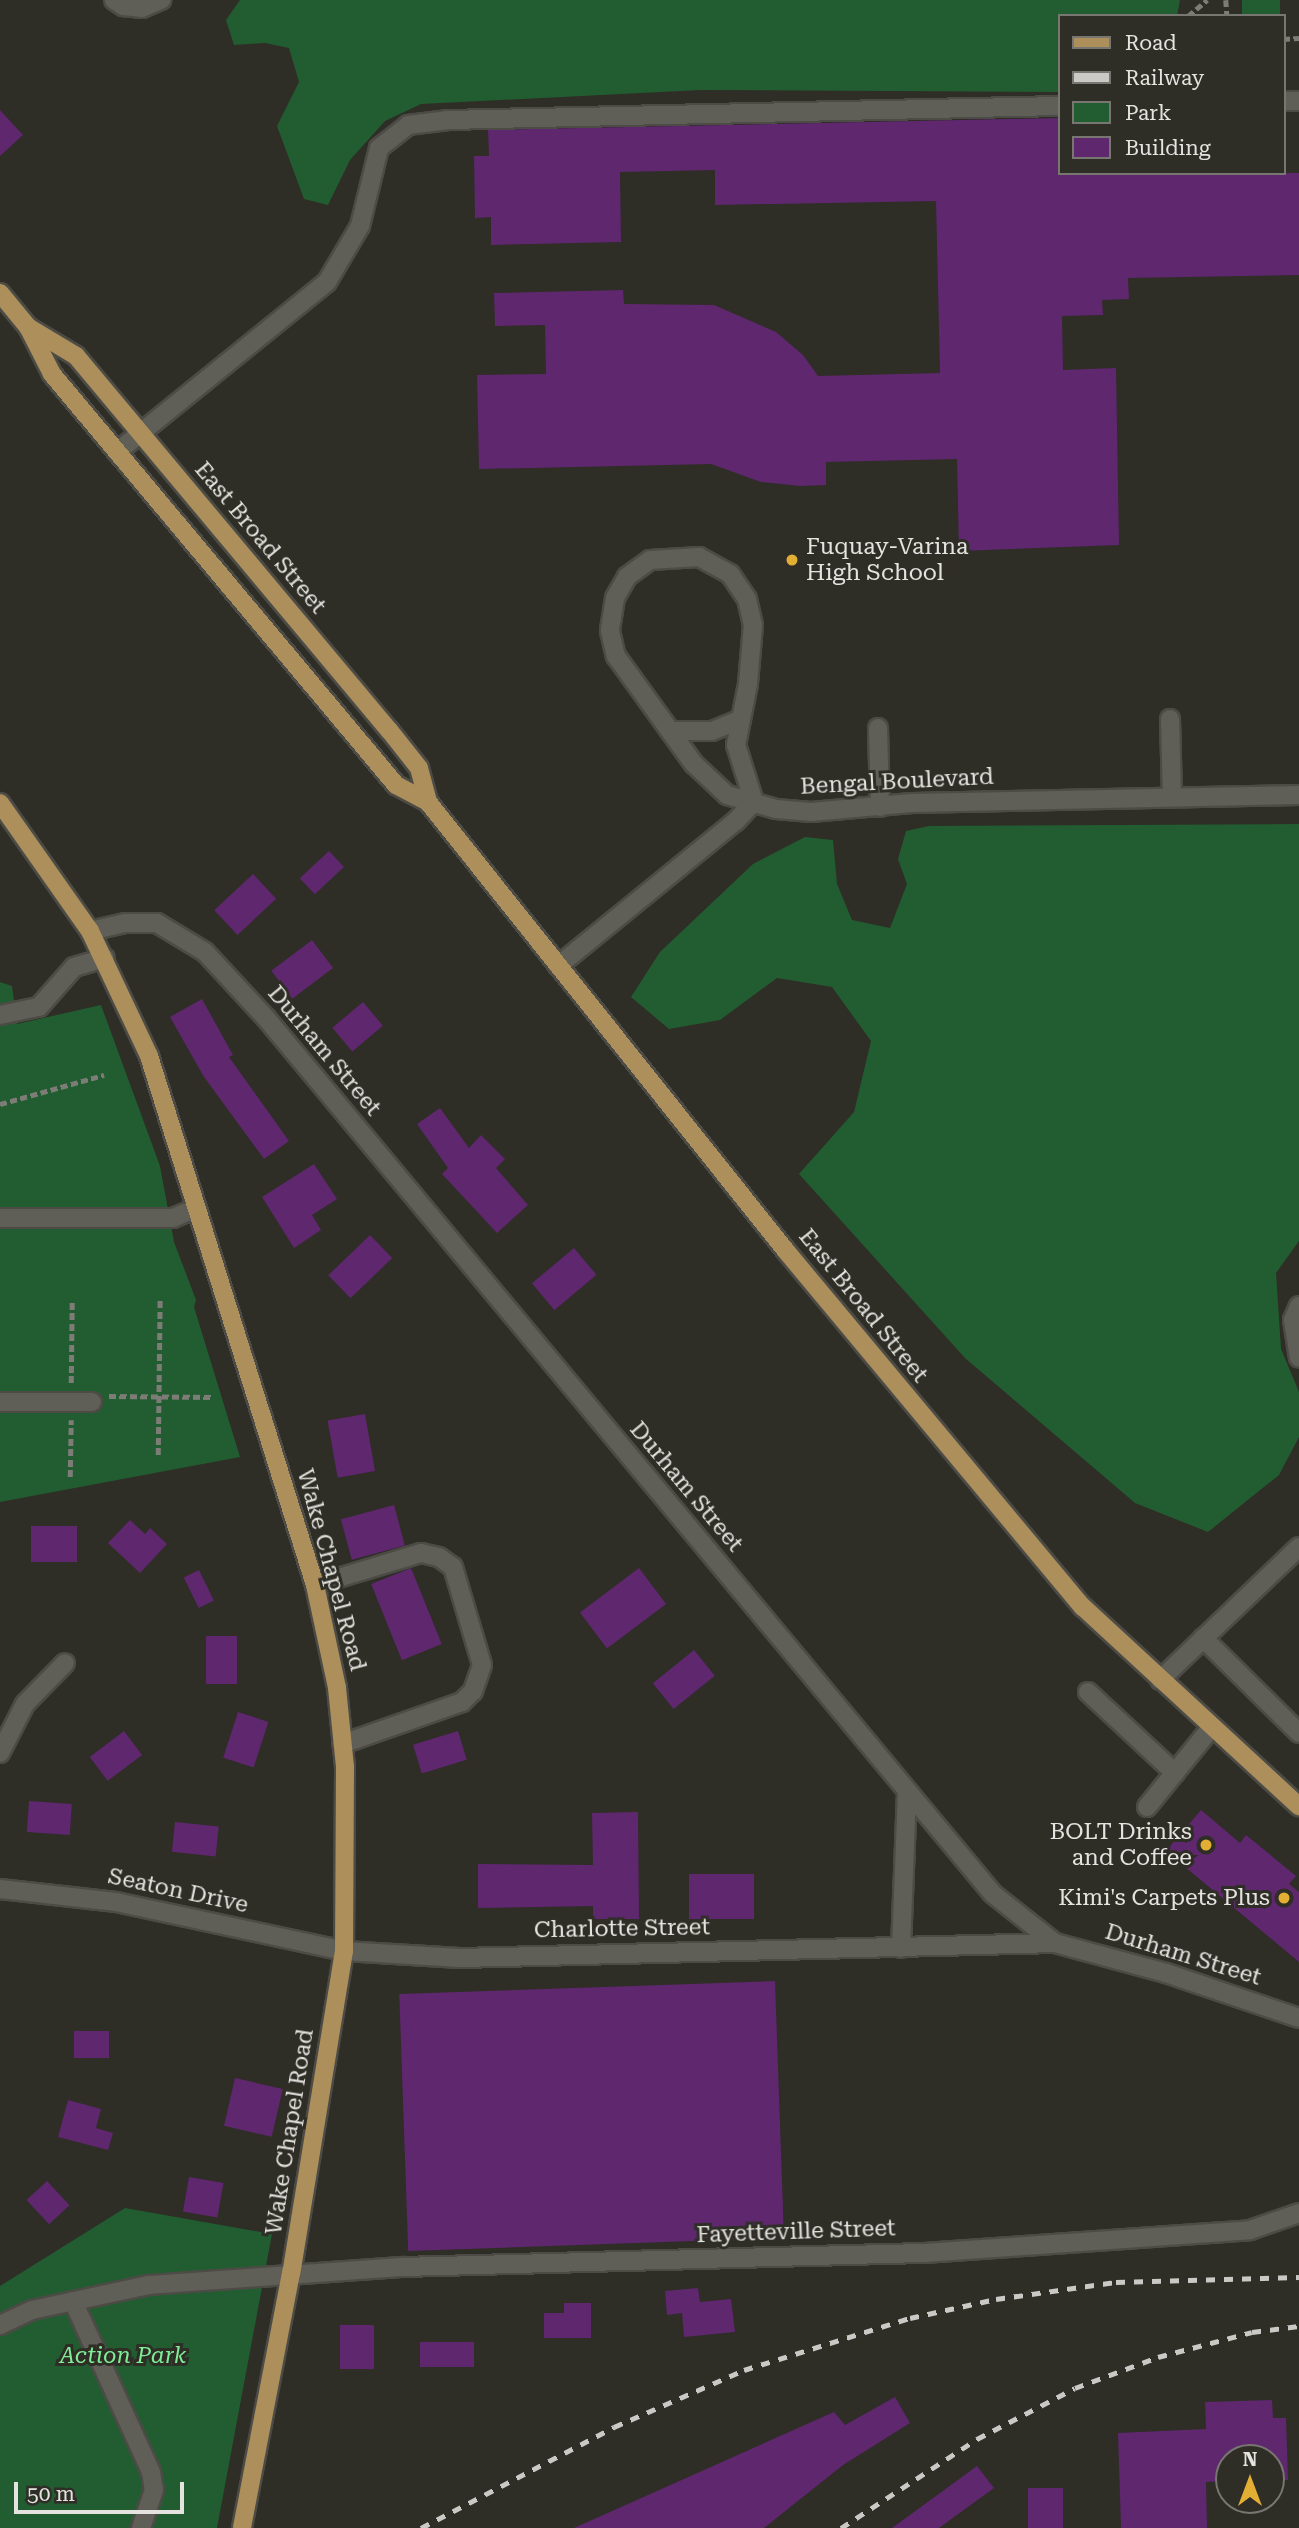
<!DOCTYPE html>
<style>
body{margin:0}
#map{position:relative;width:1299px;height:2528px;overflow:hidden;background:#2e2d26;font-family:"Roboto Serif",serif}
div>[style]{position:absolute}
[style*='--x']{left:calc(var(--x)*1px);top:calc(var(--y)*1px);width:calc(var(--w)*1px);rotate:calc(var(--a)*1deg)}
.green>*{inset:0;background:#225d31;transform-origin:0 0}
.building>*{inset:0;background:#5e276e;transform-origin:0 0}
.path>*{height:4.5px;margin-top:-2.25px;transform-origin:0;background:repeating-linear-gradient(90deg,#7d7c76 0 7px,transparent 0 10.5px)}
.roads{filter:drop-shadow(2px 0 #4c4b45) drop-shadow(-2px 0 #4c4b45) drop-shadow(0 2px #4c4b45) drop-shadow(0 -2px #4c4b45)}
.minor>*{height:18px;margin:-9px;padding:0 9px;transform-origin:9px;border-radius:9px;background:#5f5e57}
.major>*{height:18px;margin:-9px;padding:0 9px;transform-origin:9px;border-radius:9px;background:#ac8f5b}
.rail>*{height:5px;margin-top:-2.5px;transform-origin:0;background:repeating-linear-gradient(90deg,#cac9c5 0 9px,transparent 0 18px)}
.dots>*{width:19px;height:19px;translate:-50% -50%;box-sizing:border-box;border:4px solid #2e2d26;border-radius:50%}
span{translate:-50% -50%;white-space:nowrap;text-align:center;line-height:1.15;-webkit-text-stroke:6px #2e2d26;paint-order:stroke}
.street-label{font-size:23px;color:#e4e3df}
.poi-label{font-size:23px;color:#e4e3df}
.left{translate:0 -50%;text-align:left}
.right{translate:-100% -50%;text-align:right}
.park-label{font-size:23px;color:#7fec96;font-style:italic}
.legend{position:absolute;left:1058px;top:14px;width:228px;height:161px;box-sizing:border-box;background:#2e2d26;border:2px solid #777670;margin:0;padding:9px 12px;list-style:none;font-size:21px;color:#e4e3df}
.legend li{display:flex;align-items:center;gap:14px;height:35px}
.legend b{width:35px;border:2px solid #777670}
.north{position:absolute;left:1215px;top:2444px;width:70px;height:70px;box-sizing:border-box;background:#2e2d26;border:2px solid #777670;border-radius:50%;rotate:0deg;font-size:19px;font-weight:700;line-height:28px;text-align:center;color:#e4e3df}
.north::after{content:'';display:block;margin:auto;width:24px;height:32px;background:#e2af34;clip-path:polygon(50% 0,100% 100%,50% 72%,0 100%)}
.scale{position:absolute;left:14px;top:2482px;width:170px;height:32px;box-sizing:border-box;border:4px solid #e4e3df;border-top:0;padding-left:9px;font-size:21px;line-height:24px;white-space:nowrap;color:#e4e3df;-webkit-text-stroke:5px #2e2d26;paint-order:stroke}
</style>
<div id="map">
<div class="green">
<i style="clip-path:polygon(240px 0,1180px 0,1177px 16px,1059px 16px,1059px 92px,700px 90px,421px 104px,385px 121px,350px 160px,328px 205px,304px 199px,277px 126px,299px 82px,289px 48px,265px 43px,234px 45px,226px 20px)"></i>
<i style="left:1242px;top:0;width:38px;height:14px"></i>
<i style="clip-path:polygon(1299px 824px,1299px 1241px,1276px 1273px,1281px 1349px,1299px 1392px,1299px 1437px,1279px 1475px,1208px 1532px,1135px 1503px,965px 1358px,799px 1174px,854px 1112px,871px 1041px,832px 987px,777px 978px,720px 1020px,669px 1029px,631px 997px,660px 952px,753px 864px,805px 837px,833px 840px,837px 884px,852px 920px,890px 928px,907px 884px,898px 859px,906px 831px,929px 826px)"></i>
<i style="clip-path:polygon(0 982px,12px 986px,17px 1024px,101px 1005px,160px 1166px,174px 1242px,196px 1300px,194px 1307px,240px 1457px,0 1502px)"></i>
<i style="clip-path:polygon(125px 2208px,272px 2234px,217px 2528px,0 2528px,0 2286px)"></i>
</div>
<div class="building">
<i style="clip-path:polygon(0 110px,23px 135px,0 156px)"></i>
<i style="clip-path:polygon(1059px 118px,1059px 173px,1299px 173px,1299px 275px,1128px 278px,1129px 299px,1102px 300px,1103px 315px,1062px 316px,1063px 370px,1116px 368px,1119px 545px,959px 551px,957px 459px,826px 462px,826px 485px,800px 486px,761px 482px,711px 464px,479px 469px,477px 375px,546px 374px,545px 325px,495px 326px,494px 293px,623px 290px,624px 304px,714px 305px,776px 332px,803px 355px,818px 376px,940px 373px,936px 201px,715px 205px,715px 170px,620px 172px,621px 242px,491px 245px,491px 217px,475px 218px,474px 156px,489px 156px,488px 130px)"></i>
<i style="left:329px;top:851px;width:22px;height:40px;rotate:47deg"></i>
<i style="left:253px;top:874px;width:34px;height:53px;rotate:47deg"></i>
<i style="left:312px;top:940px;width:35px;height:51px;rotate:53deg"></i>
<i style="clip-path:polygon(202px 999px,233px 1055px,229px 1057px,289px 1141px,264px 1159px,204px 1077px,170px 1017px)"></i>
<i style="left:363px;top:1002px;width:31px;height:40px;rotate:50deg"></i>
<i style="clip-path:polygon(440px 1108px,469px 1148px,481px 1135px,505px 1159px,496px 1168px,528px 1205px,497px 1233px,442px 1174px,448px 1168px,417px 1124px)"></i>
<i style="clip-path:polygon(314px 1164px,337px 1199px,312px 1215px,321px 1230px,294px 1248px,262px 1197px)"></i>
<i style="left:370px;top:1235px;width:32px;height:58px;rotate:46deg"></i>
<i style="left:574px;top:1248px;width:35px;height:55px;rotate:50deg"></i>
<i style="left:365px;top:1414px;width:58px;height:38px;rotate:80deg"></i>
<i style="left:394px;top:1505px;width:42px;height:55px;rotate:75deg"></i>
<i style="clip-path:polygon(130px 1520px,145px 1534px,150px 1528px,167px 1544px,140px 1573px,108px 1543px)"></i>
<i style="left:31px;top:1526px;width:46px;height:36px"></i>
<i style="left:411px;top:1568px;width:82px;height:43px;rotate:68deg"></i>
<i style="left:639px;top:1568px;width:45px;height:74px;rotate:53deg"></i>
<i style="left:199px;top:1570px;width:34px;height:17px;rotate:64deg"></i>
<i style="left:206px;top:1636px;width:31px;height:48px"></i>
<i style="left:694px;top:1650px;width:33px;height:53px;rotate:51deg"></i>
<i style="left:238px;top:1712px;width:32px;height:48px;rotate:18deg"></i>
<i style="left:124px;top:1731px;width:30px;height:43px;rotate:53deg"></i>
<i style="left:458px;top:1731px;width:30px;height:47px;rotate:73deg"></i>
<i style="left:29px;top:1801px;width:43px;height:31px;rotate:4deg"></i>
<i style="clip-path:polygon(1201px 1810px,1240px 1843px,1246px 1835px,1296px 1876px,1289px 1884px,1299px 1892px,1299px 1962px,1166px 1851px)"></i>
<i style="clip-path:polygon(638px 1812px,639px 1919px,593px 1919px,593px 1906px,478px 1908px,478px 1864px,593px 1865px,592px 1813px)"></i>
<i style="left:175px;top:1822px;width:44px;height:30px;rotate:6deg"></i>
<i style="left:689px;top:1874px;width:65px;height:45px"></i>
<i style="left:775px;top:1981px;width:257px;height:376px;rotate:88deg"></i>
<i style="left:74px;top:2031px;width:35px;height:27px"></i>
<i style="left:235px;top:2078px;width:49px;height:49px;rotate:13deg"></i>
<i style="clip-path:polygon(68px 2100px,101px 2109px,96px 2128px,113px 2133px,108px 2150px,58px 2137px)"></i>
<i style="left:189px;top:2177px;width:35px;height:35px;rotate:10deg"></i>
<i style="left:47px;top:2181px;width:33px;height:28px;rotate:47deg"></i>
<i style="clip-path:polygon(698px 2288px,700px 2302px,731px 2299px,735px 2332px,684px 2337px,682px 2313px,667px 2315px,665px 2291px)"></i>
<i style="clip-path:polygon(564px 2303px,591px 2303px,591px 2338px,544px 2338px,544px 2313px,564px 2313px)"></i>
<i style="left:340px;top:2325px;width:34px;height:44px"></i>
<i style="left:420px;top:2342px;width:54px;height:25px"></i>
<i style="clip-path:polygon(895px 2397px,910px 2423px,843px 2465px,764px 2528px,574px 2528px,834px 2412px,845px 2425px)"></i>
<i style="clip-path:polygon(1272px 2400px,1273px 2418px,1286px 2418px,1288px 2480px,1271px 2480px,1271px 2458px,1229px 2458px,1229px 2481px,1206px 2482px,1207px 2528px,1121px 2528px,1118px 2433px,1206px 2429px,1205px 2402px)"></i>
<i style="clip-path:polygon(977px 2466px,994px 2488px,939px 2528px,892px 2528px)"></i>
<i style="left:1028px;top:2488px;width:35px;height:40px"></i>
</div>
<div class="path">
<i style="--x:1226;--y:0;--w:16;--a:86"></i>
<i style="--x:1188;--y:16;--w:25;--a:-40"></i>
<i style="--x:1283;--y:39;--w:16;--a:-4"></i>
<i style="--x:0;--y:1104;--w:108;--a:-15.6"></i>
<i style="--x:71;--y:1383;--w:83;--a:-89.3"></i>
<i style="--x:109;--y:1396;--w:104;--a:0.6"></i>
<i style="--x:158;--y:1455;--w:155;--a:-89.3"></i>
<i style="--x:70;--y:1477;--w:57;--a:-89"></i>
</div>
<div class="roads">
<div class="minor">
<i style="--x:114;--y:0;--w:11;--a:34"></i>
<i style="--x:123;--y:6;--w:19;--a:6"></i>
<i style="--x:142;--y:8;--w:21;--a:-23"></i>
<i style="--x:1283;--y:101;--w:16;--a:0"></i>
<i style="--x:117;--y:452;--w:270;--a:-39"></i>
<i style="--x:327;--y:282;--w:65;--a:-59.5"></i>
<i style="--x:360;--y:226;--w:80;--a:-76.3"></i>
<i style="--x:379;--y:148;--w:37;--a:-38"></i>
<i style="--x:408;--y:125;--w:39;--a:-7"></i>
<i style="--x:447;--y:120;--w:612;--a:-1.31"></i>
<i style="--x:1170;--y:719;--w:78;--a:88.5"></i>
<i style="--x:878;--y:728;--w:79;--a:88.5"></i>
<i style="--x:670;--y:731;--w:42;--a:0"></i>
<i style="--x:712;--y:731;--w:31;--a:-22"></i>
<i style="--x:754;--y:802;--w:60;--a:-107.5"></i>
<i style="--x:736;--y:745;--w:62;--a:-78.9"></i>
<i style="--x:748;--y:684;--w:59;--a:-85.2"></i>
<i style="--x:753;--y:625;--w:27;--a:-103"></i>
<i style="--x:747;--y:599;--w:30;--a:-124"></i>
<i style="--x:730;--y:574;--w:35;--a:-151"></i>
<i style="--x:699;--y:557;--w:49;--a:176.5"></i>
<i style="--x:650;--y:560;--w:29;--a:144"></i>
<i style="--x:627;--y:577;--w:24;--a:120"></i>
<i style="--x:615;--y:598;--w:33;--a:99"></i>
<i style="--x:610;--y:631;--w:26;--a:77"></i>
<i style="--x:616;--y:656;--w:133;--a:54.2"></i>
<i style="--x:694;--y:764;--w:45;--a:43.2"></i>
<i style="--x:727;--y:795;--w:51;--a:15.9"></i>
<i style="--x:776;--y:809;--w:35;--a:5"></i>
<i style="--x:811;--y:812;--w:101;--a:-5.1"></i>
<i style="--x:912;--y:803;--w:387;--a:-1.2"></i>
<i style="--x:90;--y:931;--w:36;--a:-13"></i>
<i style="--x:125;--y:923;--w:32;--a:0"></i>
<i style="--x:157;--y:923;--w:56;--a:31.1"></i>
<i style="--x:205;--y:952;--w:90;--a:47.3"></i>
<i style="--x:266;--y:1018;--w:1138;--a:50.31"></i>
<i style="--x:993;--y:1894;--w:79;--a:38.3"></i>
<i style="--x:1055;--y:1943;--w:115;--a:15.1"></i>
<i style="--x:1166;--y:1973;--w:140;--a:18.7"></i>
<i style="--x:558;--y:966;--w:230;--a:-39.2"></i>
<i style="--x:736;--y:821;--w:26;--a:-47"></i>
<i style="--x:0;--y:1015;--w:40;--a:-12"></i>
<i style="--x:39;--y:1007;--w:53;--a:-48.8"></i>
<i style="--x:74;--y:967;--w:32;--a:-16"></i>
<i style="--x:0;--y:1218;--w:173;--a:0"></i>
<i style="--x:173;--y:1218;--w:25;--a:-23"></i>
<i style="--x:1299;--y:1306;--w:15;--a:113"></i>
<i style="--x:1293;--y:1320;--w:38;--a:81"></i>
<i style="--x:0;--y:1402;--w:92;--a:0"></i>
<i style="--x:315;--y:1585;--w:111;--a:-16.8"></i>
<i style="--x:421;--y:1553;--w:18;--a:13"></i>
<i style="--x:439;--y:1557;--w:17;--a:36"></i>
<i style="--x:453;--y:1567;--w:102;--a:73.5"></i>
<i style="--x:482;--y:1665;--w:28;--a:109"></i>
<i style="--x:473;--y:1691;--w:16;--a:135"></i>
<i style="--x:462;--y:1702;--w:127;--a:160.7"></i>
<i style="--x:1203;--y:1638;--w:135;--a:44.7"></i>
<i style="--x:1160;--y:1680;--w:192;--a:-43.7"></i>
<i style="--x:1088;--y:1692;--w:119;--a:43"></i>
<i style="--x:0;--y:1753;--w:55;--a:-63"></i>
<i style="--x:25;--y:1704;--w:57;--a:-45.7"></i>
<i style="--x:1147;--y:1807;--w:102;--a:-51"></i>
<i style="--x:0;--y:1889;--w:117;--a:6.4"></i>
<i style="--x:116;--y:1902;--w:233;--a:12.1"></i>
<i style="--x:344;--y:1951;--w:116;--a:3.5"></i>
<i style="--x:460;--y:1958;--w:595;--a:-1.44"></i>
<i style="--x:901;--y:1948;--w:155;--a:-87.8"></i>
<i style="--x:73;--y:2301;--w:188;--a:65.5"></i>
<i style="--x:151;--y:2472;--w:18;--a:81"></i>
<i style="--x:154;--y:2490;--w:40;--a:108.9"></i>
<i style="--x:0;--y:2325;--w:35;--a:-25"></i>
<i style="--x:32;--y:2310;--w:120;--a:-12.1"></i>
<i style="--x:149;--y:2285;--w:254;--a:-4.1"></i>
<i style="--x:402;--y:2267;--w:522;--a:-1.54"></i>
<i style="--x:924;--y:2253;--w:327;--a:-4"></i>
<i style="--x:1250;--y:2230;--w:52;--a:-19.1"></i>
</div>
<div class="major">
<i style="--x:0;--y:293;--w:44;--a:50.5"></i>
<i style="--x:28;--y:327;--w:53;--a:62.9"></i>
<i style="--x:52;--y:374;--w:536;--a:50.07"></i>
<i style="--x:396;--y:785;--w:36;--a:28"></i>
<i style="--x:28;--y:327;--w:56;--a:31.1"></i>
<i style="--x:76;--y:356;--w:488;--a:50.1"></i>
<i style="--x:389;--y:730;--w:48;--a:51.7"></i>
<i style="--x:419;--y:768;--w:35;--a:75"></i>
<i style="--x:428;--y:802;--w:574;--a:51.43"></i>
<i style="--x:786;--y:1251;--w:464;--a:50.2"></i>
<i style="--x:1083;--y:1607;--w:294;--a:42.7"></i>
<i style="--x:0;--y:803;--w:156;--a:54.9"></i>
<i style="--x:90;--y:931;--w:138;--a:64.7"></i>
<i style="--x:149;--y:1056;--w:554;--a:72.58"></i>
<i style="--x:315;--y:1585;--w:105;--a:77.9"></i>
<i style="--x:337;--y:1688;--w:79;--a:84.2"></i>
<i style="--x:345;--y:1767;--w:184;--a:90.3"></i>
<i style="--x:344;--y:1951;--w:326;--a:99.3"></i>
<i style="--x:291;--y:2273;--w:260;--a:100.9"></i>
</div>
</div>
<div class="rail">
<i style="--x:421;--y:2528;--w:218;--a:-27.6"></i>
<i style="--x:614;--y:2427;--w:142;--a:-23.7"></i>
<i style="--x:744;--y:2370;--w:174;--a:-17.4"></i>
<i style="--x:910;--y:2318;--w:88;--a:-12.5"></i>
<i style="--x:996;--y:2299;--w:121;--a:-8.1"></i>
<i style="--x:1116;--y:2282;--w:183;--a:-1.6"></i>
<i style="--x:841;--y:2528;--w:163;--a:-33.2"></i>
<i style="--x:977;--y:2439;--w:110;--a:-27.5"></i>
<i style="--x:1075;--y:2388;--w:89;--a:-20.5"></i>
<i style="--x:1158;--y:2357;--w:97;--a:-14.9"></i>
<i style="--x:1252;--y:2332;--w:47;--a:-7.3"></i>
</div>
<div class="dots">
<i style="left:792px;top:560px;background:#e2af34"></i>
<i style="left:1206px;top:1845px;background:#e2af34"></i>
<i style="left:1284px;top:1898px;background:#e2af34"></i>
</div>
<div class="street-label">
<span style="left:260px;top:538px;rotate:50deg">East Broad Street</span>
<span style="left:897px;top:782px;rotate:-3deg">Bengal Boulevard</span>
<span style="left:324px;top:1051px;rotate:50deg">Durham Street</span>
<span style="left:863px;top:1306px;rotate:51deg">East Broad Street</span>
<span style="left:686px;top:1487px;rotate:50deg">Durham Street</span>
<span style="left:331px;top:1570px;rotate:75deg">Wake Chapel Road</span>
<span style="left:178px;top:1891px;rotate:12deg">Seaton Drive</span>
<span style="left:622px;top:1929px;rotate:-1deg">Charlotte Street</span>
<span style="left:1183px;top:1955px;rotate:17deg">Durham Street</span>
<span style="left:290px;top:2132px;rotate:-81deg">Wake Chapel Road</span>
<span style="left:796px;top:2232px;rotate:-2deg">Fayetteville Street</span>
</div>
<div class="poi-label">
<span class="left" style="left:806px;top:560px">Fuquay-Varina<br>High School</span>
<span class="right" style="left:1192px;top:1845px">BOLT Drinks<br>and Coffee</span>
<span class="right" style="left:1270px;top:1898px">Kimi's Carpets Plus</span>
</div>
<div class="park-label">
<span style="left:123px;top:2356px">Action Park</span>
</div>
<ul class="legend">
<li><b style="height:9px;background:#ac8f5b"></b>Road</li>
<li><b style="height:9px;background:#cac9c5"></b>Railway</li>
<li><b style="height:19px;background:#225d31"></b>Park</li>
<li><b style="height:19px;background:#5e276e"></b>Building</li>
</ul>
<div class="north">N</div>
<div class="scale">50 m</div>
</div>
